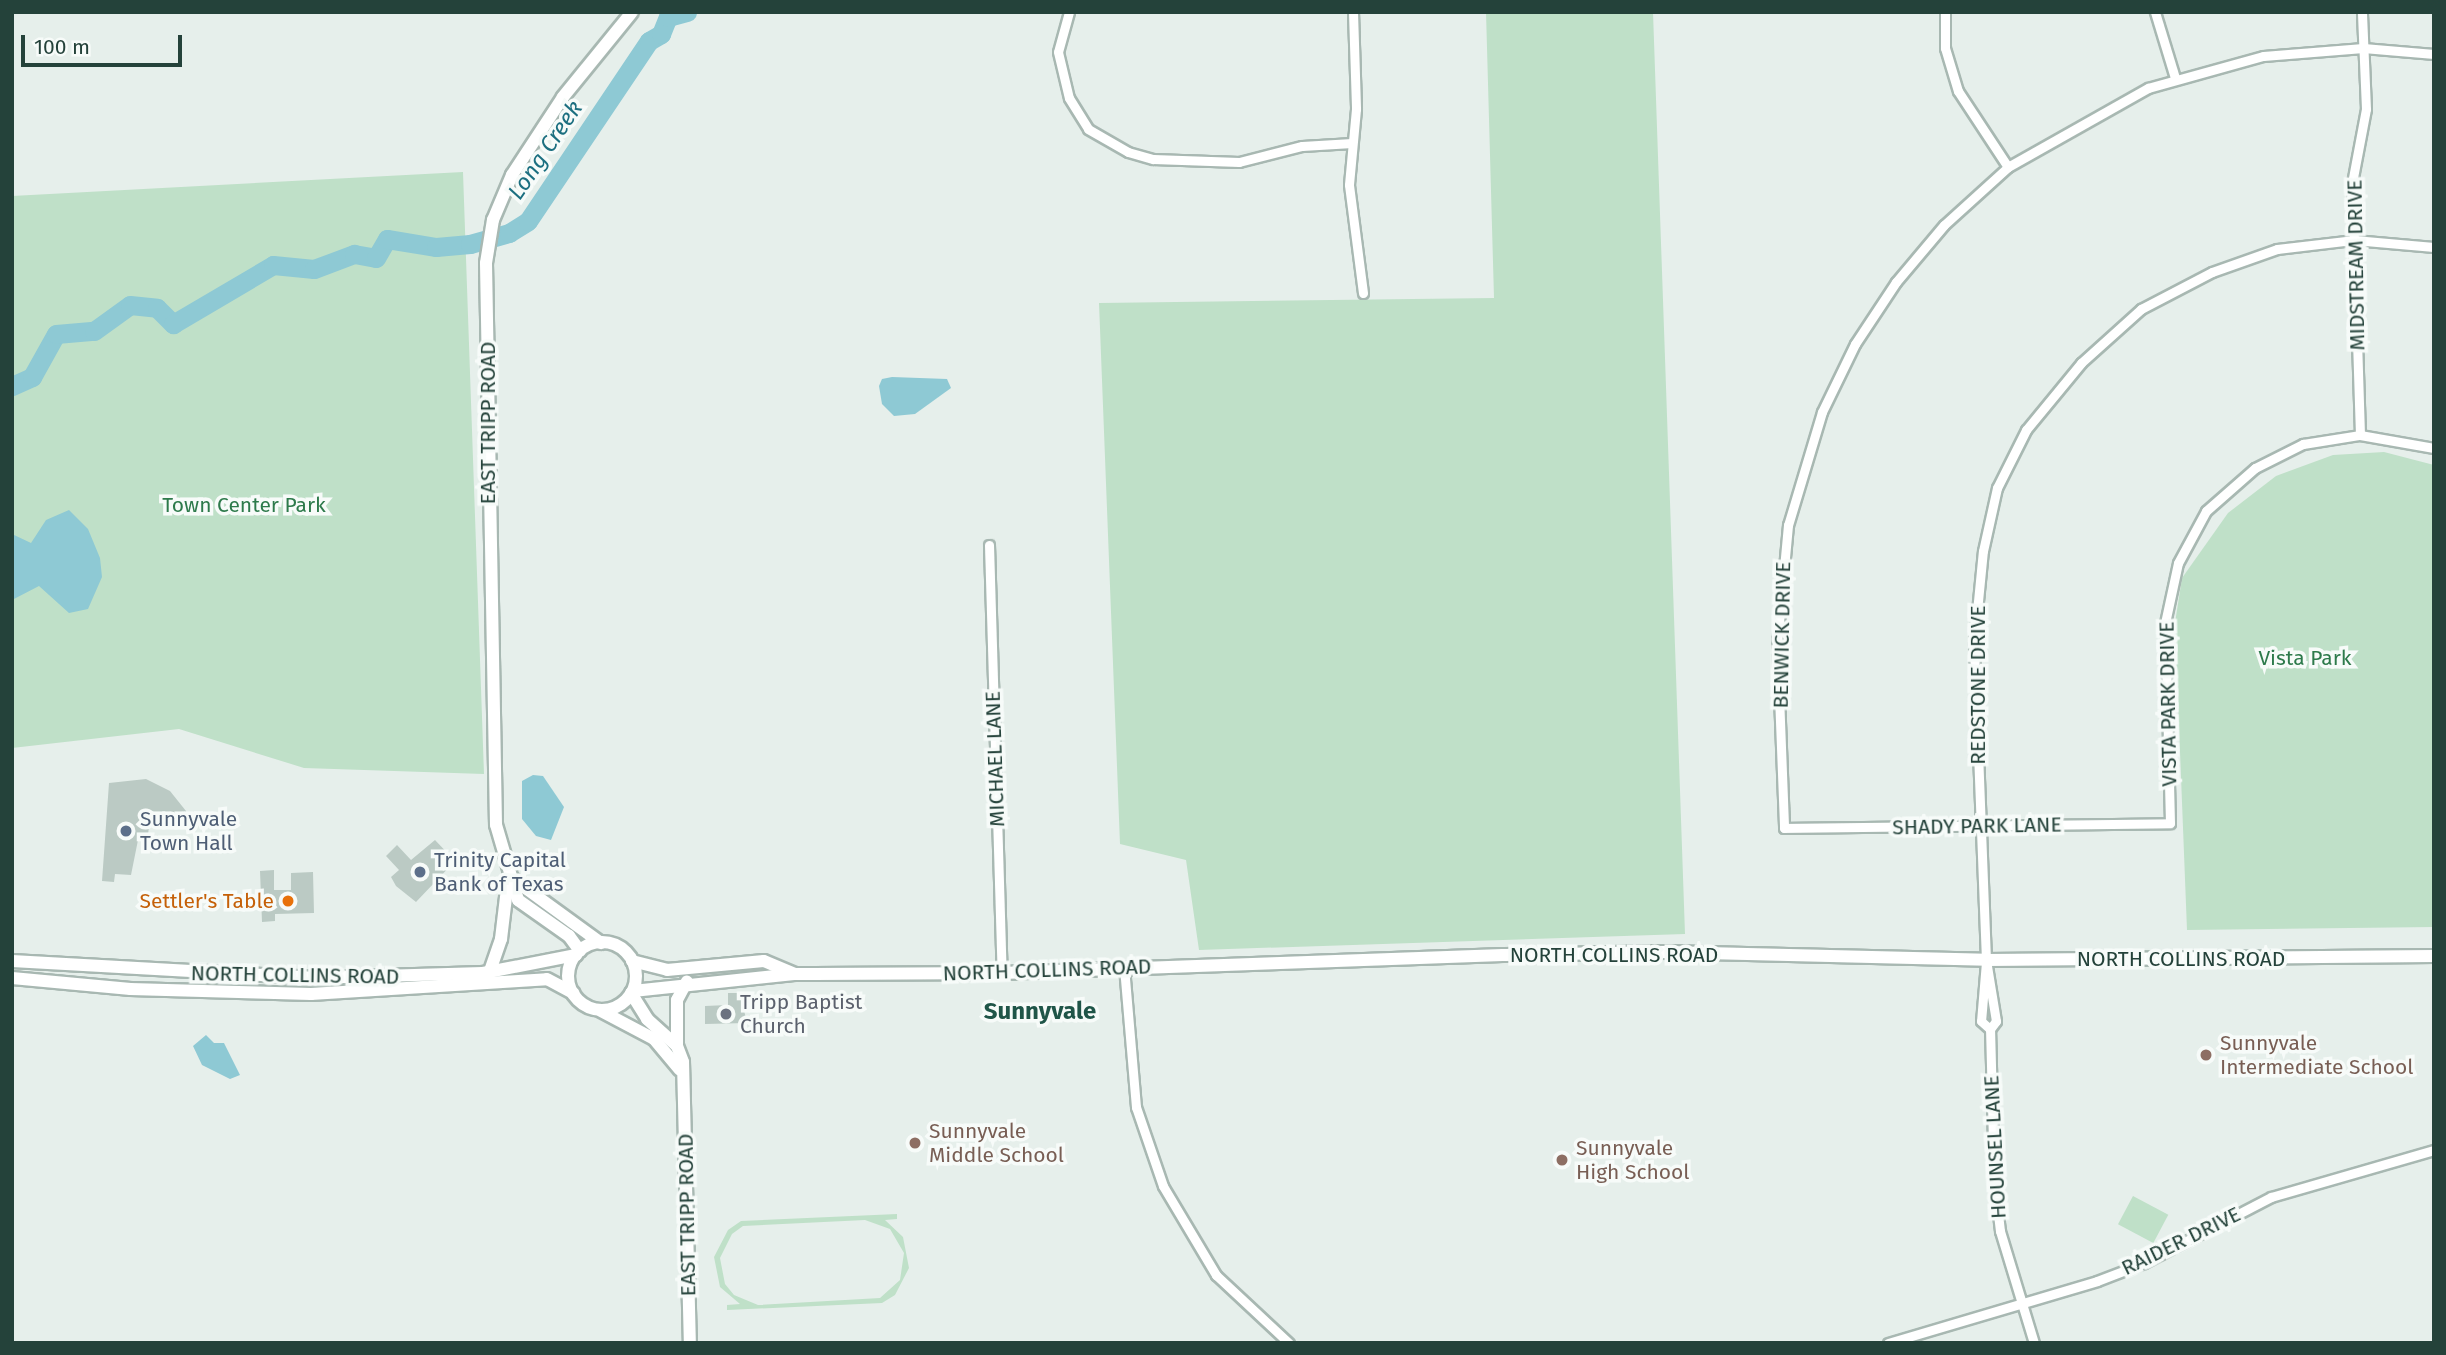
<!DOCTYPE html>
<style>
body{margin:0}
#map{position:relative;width:2446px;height:1355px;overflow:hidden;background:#e6efeb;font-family:"Fira Sans",sans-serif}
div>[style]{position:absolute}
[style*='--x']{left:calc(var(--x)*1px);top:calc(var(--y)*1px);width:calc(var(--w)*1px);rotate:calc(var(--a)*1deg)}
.green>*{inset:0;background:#bfe0c8;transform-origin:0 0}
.water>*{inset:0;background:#8ec9d4}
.river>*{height:19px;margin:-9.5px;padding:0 9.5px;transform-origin:9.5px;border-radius:9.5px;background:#8ec9d4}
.building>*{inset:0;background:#bbcac4}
.roads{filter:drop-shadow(2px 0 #a8b8b2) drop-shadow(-2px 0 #a8b8b2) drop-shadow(0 2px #a8b8b2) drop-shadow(0 -2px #a8b8b2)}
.street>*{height:9px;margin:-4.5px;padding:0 4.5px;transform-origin:4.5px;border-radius:4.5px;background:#fff}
.secondary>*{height:12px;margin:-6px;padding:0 6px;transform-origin:6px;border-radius:6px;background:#fff}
.secondary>.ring{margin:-6px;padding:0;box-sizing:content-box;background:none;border:12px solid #fff;border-radius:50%}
.dots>*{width:19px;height:19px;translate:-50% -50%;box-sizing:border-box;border:4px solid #f7fbf9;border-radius:50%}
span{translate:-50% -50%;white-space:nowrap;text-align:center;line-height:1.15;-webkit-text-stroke:7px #f7fbf9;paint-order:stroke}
.street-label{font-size:21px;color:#24423a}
.park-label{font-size:21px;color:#2d7a4b}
.service-label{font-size:21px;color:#4e5e75}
.left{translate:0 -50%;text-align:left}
.food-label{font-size:21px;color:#c56008}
.right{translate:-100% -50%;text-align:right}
.worship-label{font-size:21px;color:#5b616d}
.education-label{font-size:21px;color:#785e54}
.water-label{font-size:23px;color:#1c6f80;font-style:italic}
.quarter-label{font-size:24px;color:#1f5548;font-weight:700}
.frame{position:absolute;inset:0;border:14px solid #24423a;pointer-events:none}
.scale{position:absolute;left:21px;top:35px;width:161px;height:32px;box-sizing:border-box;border:4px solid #24423a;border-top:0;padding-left:9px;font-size:21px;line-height:24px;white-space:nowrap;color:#24423a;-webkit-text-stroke:5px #f7fbf9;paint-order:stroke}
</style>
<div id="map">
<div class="green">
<i style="clip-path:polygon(1486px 12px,1653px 12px,1685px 934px,1199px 950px,1186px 860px,1120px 844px,1099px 303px,1494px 298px)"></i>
<i style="clip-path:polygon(463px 172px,484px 774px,304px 768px,179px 729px,12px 748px,12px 196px)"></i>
<i style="clip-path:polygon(2384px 452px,2434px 465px,2434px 927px,2187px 930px,2175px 623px,2182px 578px,2228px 513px,2276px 476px,2333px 455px)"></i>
<i style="left:2133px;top:1196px;width:40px;height:32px;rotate:28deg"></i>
<i style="clip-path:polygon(evenodd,897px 1214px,897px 1219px,885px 1220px,903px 1237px,909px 1268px,895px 1295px,882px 1303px,727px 1310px,727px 1305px,740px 1304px,720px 1287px,714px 1257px,728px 1230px,741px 1221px,897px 1214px,865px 1220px,890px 1229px,904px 1253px,900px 1280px,880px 1298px,758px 1305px,734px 1295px,725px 1284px,720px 1258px,732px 1234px,743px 1226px,865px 1220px)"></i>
</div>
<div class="water">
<i style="clip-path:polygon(892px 377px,947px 379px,951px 388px,915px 414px,894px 416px,882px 404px,879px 386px,882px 379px)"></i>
<i style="clip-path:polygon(69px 510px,88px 529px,100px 558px,102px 577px,88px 609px,69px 613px,39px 586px,12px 600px,12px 534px,31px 543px,46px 520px)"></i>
<i style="clip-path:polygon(533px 775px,543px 776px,564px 807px,551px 840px,536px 836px,522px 819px,522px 781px)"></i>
<i style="clip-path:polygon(206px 1035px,214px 1043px,224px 1043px,240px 1075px,230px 1079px,202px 1065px,193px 1046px)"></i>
</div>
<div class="river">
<i style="--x:12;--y:386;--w:22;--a:-24"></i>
<i style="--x:32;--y:377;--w:49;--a:-60.8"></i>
<i style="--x:56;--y:334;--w:38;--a:-5"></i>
<i style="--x:94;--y:331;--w:44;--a:-35.8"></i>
<i style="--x:130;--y:305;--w:27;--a:6"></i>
<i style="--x:157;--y:308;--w:23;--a:45"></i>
<i style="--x:173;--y:324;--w:116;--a:-30.5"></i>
<i style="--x:273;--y:265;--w:41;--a:5.6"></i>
<i style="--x:314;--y:269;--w:43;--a:-20.6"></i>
<i style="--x:354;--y:254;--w:22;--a:10"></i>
<i style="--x:376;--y:258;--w:22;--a:-60"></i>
<i style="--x:387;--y:239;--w:50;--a:9.3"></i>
<i style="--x:436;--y:247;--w:34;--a:-5"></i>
<i style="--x:470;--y:244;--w:41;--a:-15.8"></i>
<i style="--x:509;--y:233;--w:22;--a:-32"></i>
<i style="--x:528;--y:221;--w:217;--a:-56.1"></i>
<i style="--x:649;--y:41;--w:14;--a:-30"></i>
<i style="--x:661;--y:34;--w:18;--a:-68"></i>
<i style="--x:668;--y:17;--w:20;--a:-15"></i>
</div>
<div class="building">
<i style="clip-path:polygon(146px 779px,170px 791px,186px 811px,185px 823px,149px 826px,148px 835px,139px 835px,131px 875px,115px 874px,114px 882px,102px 881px,109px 783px)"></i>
<i style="clip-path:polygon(435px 840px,455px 861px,416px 902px,396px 886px,391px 877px,399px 870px,386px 856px,397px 845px,411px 860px)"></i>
<i style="clip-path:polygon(274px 870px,274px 890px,291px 890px,291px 873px,313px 872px,314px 913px,275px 914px,275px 921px,262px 922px,260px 871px)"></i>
<i style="clip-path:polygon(728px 993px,740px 993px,747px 1023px,705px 1024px,705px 1006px,728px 1005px)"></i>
</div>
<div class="roads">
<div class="street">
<i style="--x:1069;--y:12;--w:41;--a:105.4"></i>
<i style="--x:1058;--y:52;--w:47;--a:76.6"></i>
<i style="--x:1069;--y:98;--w:36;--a:58"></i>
<i style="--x:1088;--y:129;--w:46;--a:29.9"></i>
<i style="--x:1128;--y:152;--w:26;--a:16"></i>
<i style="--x:1153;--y:159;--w:86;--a:2"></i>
<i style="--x:1239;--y:162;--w:65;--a:-14.3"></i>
<i style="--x:1302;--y:146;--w:50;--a:-3.4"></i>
<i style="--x:1353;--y:12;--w:97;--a:88.2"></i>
<i style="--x:1356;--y:109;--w:76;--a:95.3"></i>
<i style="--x:1349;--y:185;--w:109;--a:82.6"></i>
<i style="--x:1945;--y:12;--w:36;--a:90"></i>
<i style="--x:1945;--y:48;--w:45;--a:73.2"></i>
<i style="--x:1958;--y:91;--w:91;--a:56.7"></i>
<i style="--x:2155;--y:12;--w:69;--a:73.1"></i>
<i style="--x:2434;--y:54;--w:71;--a:-175.2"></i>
<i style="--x:2363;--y:48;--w:100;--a:175.4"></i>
<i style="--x:2263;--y:56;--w:119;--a:164.5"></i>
<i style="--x:2148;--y:88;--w:161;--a:150.6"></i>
<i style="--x:2008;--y:167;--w:86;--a:137.8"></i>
<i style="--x:1944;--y:225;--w:75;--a:130.1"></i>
<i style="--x:1896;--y:282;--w:74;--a:123.5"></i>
<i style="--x:1855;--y:344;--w:76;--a:115.9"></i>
<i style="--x:1822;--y:412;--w:118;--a:106.7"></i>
<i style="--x:1788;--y:525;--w:119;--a:95.3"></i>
<i style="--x:1777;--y:643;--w:185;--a:87.8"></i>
<i style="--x:1784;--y:828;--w:386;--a:-0.7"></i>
<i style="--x:2170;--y:823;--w:200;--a:-91.4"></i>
<i style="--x:2165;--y:623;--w:61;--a:-77.8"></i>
<i style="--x:2178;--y:563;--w:59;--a:-61.7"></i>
<i style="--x:2206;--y:511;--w:65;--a:-41.3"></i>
<i style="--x:2255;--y:468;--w:54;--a:-26.6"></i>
<i style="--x:2303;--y:444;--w:58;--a:-9"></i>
<i style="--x:2360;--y:435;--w:75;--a:10"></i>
<i style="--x:2360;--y:435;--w:252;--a:-91.8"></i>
<i style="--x:2352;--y:183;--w:75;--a:-79.3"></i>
<i style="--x:2366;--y:109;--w:97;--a:-92.4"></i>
<i style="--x:989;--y:545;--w:428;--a:88.3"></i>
<i style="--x:1986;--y:962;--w:59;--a:94.8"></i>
<i style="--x:1981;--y:1021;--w:12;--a:42"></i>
<i style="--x:1124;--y:967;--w:141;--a:85.1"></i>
<i style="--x:1136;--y:1107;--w:83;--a:71.1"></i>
<i style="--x:1163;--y:1186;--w:104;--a:59.2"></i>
<i style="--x:1216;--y:1275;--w:100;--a:43"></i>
<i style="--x:1888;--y:1343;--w:218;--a:-16.5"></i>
<i style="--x:2097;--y:1281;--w:50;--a:-21"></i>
<i style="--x:2144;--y:1263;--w:143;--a:-27.5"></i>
<i style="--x:2271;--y:1197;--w:170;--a:-16.1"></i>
<i style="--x:2034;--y:1343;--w:117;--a:-106.9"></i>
<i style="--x:2000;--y:1231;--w:51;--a:-96.7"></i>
<i style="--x:1994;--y:1180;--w:151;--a:-91.5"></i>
<i style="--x:1990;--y:1029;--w:10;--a:-53"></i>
<i style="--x:1996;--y:1021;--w:62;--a:-99.3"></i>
<i style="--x:1986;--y:960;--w:318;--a:-92.2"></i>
<i style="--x:1974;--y:642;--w:91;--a:-84.4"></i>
<i style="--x:1983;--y:551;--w:65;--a:-77.5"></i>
<i style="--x:1997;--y:488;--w:65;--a:-63.4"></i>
<i style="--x:2026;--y:430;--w:87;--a:-50.6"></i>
<i style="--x:2081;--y:363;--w:81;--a:-42"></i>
<i style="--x:2141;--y:309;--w:80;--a:-27.5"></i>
<i style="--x:2212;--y:272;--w:69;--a:-19.5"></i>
<i style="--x:2277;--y:249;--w:78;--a:-6.7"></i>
<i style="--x:2354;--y:240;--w:80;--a:5"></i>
</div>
<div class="secondary">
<i style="--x:509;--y:876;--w:114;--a:36.1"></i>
<i class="ring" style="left:568px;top:942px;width:56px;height:56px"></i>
<i style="--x:580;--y:951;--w:19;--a:-126"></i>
<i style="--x:569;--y:936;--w:62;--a:-144.8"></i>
<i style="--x:518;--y:900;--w:78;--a:-106.3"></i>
<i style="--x:496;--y:825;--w:562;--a:-91.02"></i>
<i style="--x:486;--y:263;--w:44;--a:-80.8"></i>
<i style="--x:493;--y:220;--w:49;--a:-67.1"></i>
<i style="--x:512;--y:175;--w:93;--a:-56.8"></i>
<i style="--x:563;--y:97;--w:109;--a:-50.9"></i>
<i style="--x:12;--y:961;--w:300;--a:3.2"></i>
<i style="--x:312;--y:978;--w:171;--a:-1.7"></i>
<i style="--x:483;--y:973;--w:95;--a:-11"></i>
<i style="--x:632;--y:961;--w:36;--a:14"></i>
<i style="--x:667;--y:970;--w:97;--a:-5.3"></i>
<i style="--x:764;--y:961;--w:33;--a:23"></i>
<i style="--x:490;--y:971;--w:34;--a:-71"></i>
<i style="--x:501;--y:939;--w:59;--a:-83.2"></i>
<i style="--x:12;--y:978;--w:119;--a:5.3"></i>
<i style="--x:130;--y:989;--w:181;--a:1.6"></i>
<i style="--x:311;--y:994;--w:236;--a:-3.6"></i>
<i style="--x:547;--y:979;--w:30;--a:28"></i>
<i style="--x:633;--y:991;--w:162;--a:-6"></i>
<i style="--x:794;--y:974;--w:208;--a:-0.3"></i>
<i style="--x:1002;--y:973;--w:501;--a:-2.06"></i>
<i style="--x:1503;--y:955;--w:161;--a:-1.1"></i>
<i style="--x:1664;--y:952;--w:322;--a:1.4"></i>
<i style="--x:1986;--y:960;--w:448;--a:-0.5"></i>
<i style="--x:631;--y:993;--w:31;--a:58"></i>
<i style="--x:647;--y:1019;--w:40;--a:42"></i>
<i style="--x:677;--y:1046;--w:17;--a:69"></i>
<i style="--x:683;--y:1062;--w:281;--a:88.6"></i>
<i style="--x:601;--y:1011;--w:60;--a:27.8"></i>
<i style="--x:654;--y:1039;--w:40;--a:50"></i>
<i style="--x:677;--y:1046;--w:46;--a:-90"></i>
<i style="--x:677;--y:1000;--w:21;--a:-62"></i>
</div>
</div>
<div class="dots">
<i style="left:126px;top:831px;background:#5c6f8a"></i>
<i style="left:420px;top:872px;background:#5c6f8a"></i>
<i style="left:288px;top:901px;background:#e8710a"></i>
<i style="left:726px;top:1014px;background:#6b7280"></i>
<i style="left:2206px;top:1055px;background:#8d6e63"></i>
<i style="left:915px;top:1143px;background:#8d6e63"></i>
<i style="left:1562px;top:1160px;background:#8d6e63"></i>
</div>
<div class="street-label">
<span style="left:2356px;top:265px;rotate:-91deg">MIDSTREAM DRIVE</span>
<span style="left:488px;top:423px;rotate:-90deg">EAST TRIPP ROAD</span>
<span style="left:1782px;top:635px;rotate:-89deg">BENWICK DRIVE</span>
<span style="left:1978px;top:685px;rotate:-90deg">REDSTONE DRIVE</span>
<span style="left:2168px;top:704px;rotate:-91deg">VISTA PARK DRIVE</span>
<span style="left:995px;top:759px;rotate:-92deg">MICHAEL LANE</span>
<span style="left:1977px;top:826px;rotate:-1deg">SHADY PARK LANE</span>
<span style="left:1614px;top:955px">NORTH COLLINS ROAD</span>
<span style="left:2181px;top:959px">NORTH COLLINS ROAD</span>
<span style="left:1047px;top:970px;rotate:-2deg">NORTH COLLINS ROAD</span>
<span style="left:295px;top:975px;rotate:1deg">NORTH COLLINS ROAD</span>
<span style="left:1995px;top:1147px;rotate:-93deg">HOUNSEL LANE</span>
<span style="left:687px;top:1215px;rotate:-91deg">EAST TRIPP ROAD</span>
<span style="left:2181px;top:1241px;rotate:-26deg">RAIDER DRIVE</span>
</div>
<div class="park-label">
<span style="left:244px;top:505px">Town Center Park</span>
<span style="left:2305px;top:658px">Vista Park</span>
</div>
<div class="service-label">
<span class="left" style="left:140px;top:831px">Sunnyvale<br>Town Hall</span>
<span class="left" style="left:434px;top:872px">Trinity Capital<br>Bank of Texas</span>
</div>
<div class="food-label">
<span class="right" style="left:274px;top:901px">Settler's Table</span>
</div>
<div class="worship-label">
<span class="left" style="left:740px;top:1014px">Tripp Baptist<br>Church</span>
</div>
<div class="education-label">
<span class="left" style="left:2220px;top:1055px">Sunnyvale<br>Intermediate School</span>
<span class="left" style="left:929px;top:1143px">Sunnyvale<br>Middle School</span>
<span class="left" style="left:1576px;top:1160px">Sunnyvale<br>High School</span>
</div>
<div class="water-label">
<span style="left:545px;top:150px;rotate:-56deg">Long Creek</span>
</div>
<div class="quarter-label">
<span style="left:1040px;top:1012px">Sunnyvale</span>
</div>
<div class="frame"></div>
<div class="scale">100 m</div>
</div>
